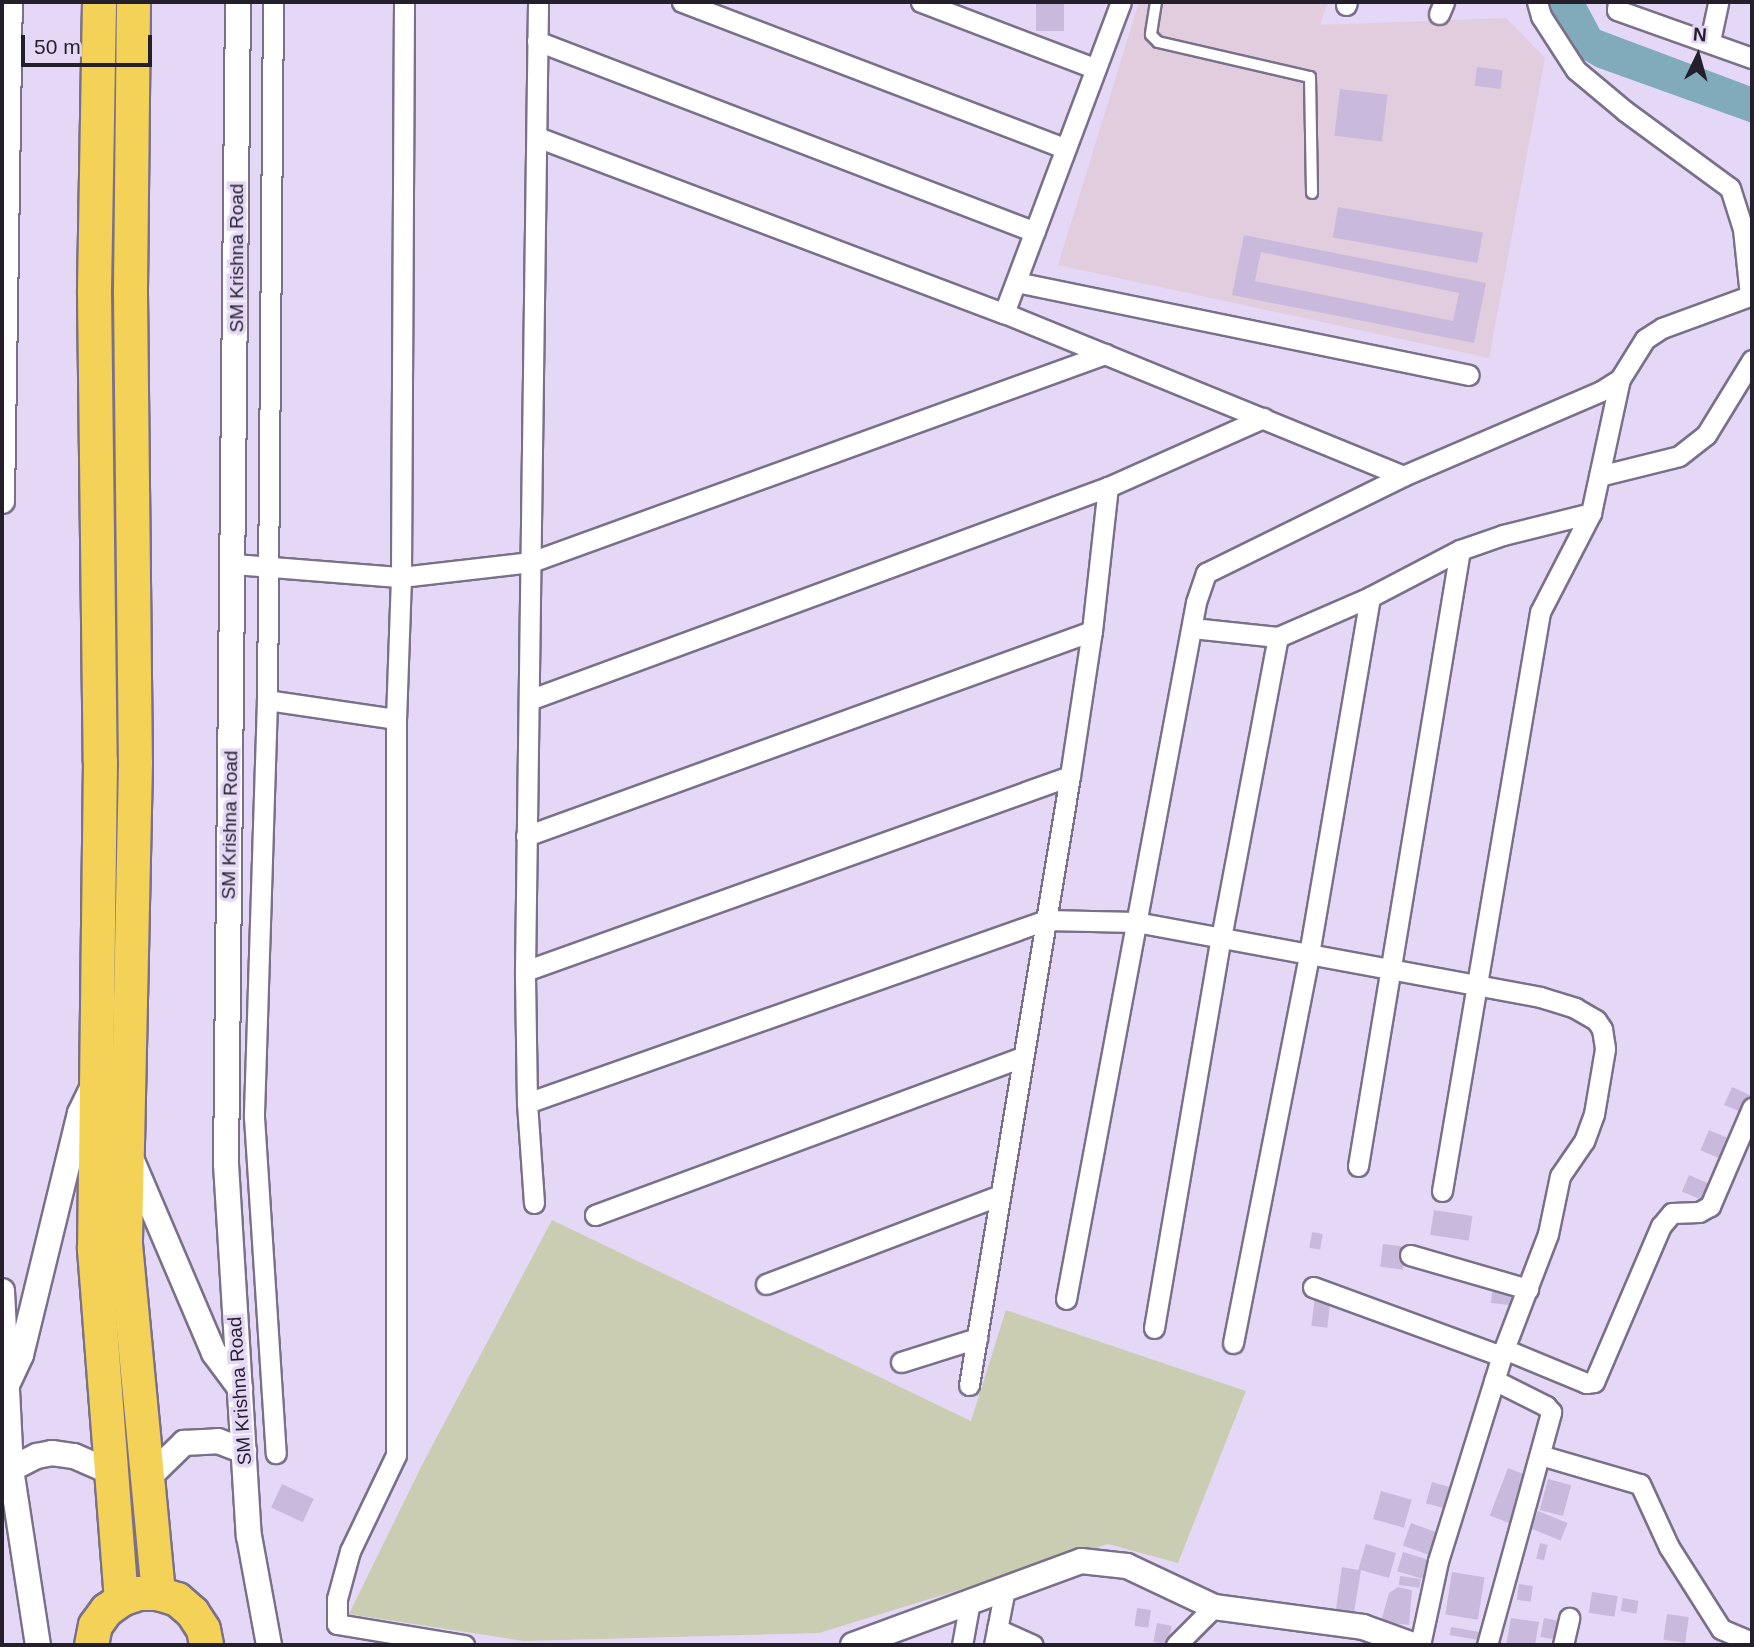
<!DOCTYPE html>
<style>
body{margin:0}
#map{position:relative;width:1754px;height:1647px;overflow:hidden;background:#e4d8f6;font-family:Helvetica,sans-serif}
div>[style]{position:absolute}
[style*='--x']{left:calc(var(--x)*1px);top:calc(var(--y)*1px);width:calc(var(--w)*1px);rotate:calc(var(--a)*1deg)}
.education>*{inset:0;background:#e1cddd}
.green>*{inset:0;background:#cacdb2}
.water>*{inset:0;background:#81abbb}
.building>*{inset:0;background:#c9badd;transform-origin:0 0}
.roads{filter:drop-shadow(2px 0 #7b708a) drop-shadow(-2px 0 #7b708a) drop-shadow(0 2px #7b708a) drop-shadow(0 -2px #7b708a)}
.service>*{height:10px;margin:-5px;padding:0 5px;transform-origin:5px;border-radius:5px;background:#fff}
.minor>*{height:19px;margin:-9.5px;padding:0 9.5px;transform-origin:9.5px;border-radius:9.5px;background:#fff}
.tertiary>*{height:24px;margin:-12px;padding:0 12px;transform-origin:12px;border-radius:12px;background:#fff}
.trunk>*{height:33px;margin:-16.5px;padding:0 16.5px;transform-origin:16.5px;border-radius:16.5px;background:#f4d258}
span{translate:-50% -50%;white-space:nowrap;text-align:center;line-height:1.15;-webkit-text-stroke:7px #e4d8f6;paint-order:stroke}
.street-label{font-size:19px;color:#241f2a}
.frame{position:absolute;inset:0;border:4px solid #241f2a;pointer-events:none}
.north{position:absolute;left:1663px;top:21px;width:70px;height:70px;-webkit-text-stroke:5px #e4d8f6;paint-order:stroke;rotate:5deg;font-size:19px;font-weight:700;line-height:28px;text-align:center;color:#241f2a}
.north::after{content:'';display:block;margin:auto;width:24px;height:32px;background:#241f2a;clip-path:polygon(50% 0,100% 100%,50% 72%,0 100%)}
.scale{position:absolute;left:21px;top:35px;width:131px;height:32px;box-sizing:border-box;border:4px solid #241f2a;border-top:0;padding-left:9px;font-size:21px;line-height:24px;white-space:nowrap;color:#241f2a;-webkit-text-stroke:5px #e4d8f6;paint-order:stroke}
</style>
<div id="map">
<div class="education">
<i style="clip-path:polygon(1139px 2px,1328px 2px,1320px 25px,1506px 18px,1545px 58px,1489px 358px,1058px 265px)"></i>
</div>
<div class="green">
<i style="clip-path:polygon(552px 1220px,971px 1421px,1006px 1310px,1246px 1391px,1178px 1563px,1108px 1544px,819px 1633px,524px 1641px,349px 1614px,422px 1465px)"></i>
</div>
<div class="water">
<i style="clip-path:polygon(1548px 2px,1585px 2px,1600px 30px,1752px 87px,1752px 123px,1596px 67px,1581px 58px,1565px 39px)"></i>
</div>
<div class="building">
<i style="left:1036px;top:2px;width:28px;height:29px"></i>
<i style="left:1477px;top:67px;width:26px;height:19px;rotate:7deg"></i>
<i style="left:1340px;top:89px;width:48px;height:47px;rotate:7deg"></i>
<i style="left:1338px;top:207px;width:147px;height:31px;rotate:10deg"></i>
<i style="clip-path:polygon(evenodd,1244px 235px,1486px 283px,1474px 343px,1232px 295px,1244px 235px,1261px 252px,1459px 293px,1453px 321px,1255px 281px,1261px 252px)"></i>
<i style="clip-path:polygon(1732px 1087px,1752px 1096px,1749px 1115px,1724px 1105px)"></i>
<i style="left:1709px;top:1130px;width:28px;height:22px;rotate:23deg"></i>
<i style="left:1689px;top:1175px;width:28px;height:18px;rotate:23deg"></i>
<i style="left:1434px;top:1210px;width:39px;height:25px;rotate:9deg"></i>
<i style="left:1312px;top:1232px;width:11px;height:16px;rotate:10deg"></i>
<i style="left:1383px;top:1244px;width:23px;height:23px;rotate:7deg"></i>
<i style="left:1493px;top:1284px;width:19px;height:19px;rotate:6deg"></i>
<i style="left:1315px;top:1296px;width:16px;height:30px;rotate:7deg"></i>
<i style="left:1508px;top:1468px;width:26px;height:51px;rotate:21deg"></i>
<i style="left:1548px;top:1479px;width:24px;height:32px;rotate:15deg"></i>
<i style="left:1432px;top:1482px;width:18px;height:22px;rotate:16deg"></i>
<i style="left:282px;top:1484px;width:35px;height:26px;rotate:25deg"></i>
<i style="left:1381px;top:1491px;width:32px;height:29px;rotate:16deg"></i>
<i style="left:1538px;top:1511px;width:32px;height:19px;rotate:22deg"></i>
<i style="left:1411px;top:1523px;width:30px;height:24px;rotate:20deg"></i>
<i style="left:1540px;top:1543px;width:8px;height:16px;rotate:14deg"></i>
<i style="clip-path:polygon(1366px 1544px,1396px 1553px,1389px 1578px,1361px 1570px,1354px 1612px,1336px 1609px,1342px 1567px,1358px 1570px)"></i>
<i style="left:1403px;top:1552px;width:34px;height:20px;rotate:17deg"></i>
<i style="left:1452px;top:1572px;width:33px;height:43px;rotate:9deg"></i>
<i style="left:1400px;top:1576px;width:21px;height:9px;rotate:8deg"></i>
<i style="left:1519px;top:1584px;width:14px;height:16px;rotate:8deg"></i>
<i style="clip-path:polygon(1398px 1587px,1412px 1590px,1409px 1625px,1381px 1622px,1389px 1593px)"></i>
<i style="left:1592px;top:1592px;width:26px;height:21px;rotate:9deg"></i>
<i style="left:1623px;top:1598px;width:16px;height:13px;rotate:11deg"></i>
<i style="left:1137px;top:1608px;width:14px;height:18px;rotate:8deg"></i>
<i style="left:1667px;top:1614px;width:22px;height:26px;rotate:8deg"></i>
<i style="clip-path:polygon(1511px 1618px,1539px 1622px,1535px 1645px,1506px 1645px)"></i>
<i style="left:1544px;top:1618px;width:20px;height:19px;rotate:11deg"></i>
<i style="left:1157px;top:1623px;width:15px;height:19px;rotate:11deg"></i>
<i style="left:1451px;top:1627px;width:29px;height:8px;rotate:10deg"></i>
</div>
<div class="roads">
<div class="service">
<i style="--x:1156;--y:2;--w:33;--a:99"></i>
<i style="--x:1151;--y:35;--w:10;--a:45"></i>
<i style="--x:1158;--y:42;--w:156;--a:13"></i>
<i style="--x:1310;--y:77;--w:116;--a:89"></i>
</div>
<div class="minor">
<i style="--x:273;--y:2;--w:698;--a:90.49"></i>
<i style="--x:267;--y:700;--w:417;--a:91.8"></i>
<i style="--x:254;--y:1117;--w:337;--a:86.3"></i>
<i style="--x:404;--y:2;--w:575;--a:90.3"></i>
<i style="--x:401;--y:577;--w:142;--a:92"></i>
<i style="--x:396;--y:719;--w:736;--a:90"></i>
<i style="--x:396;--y:1455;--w:106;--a:115.6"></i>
<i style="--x:350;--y:1551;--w:50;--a:105.2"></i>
<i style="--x:337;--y:1599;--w:25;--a:90"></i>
<i style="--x:337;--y:1624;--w:129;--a:9.4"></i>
<i style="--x:682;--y:2;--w:410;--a:20.9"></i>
<i style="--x:921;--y:2;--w:187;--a:20.9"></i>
<i style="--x:1537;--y:2;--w:15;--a:74"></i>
<i style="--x:1541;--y:16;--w:64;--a:57.1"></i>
<i style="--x:1576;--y:70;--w:64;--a:39.9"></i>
<i style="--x:1625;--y:111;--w:130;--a:36.3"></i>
<i style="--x:1730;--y:188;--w:43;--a:72.4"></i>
<i style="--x:1743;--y:229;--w:67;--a:84"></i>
<i style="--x:1618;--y:2;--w:8;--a:97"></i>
<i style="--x:1617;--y:10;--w:143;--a:19.6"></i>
<i style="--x:1346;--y:5;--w:3;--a:-72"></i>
<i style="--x:1439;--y:14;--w:13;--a:-67"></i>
<i style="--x:537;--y:41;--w:533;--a:20.98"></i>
<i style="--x:1710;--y:41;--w:40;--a:-78"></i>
<i style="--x:537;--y:137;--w:499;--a:20.7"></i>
<i style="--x:1004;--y:313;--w:431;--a:22.2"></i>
<i style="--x:1016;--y:282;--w:462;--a:11.6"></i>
<i style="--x:1004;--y:313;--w:332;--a:-69.4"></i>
<i style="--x:1599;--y:476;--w:82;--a:-14"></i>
<i style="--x:1679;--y:456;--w:34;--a:-38"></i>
<i style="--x:1706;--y:435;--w:88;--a:-58.5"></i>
<i style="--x:234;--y:564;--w:168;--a:4.5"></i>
<i style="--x:401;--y:577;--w:131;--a:-6.6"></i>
<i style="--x:531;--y:562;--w:611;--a:-19.92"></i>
<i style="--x:1192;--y:628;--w:86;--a:6"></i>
<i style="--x:1278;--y:637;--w:100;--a:-23.5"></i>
<i style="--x:1370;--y:597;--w:102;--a:-27.6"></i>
<i style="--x:1460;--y:550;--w:46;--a:-19.2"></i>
<i style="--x:1503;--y:535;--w:91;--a:-14"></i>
<i style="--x:267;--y:700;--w:130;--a:8.4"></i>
<i style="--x:529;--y:700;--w:617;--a:-20.2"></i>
<i style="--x:1108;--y:487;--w:170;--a:-24"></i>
<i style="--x:526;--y:836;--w:602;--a:-19.91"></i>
<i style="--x:525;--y:971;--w:579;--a:-19.69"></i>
<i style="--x:527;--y:1103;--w:550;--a:-19.42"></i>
<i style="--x:1046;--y:920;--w:90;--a:1.3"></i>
<i style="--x:1136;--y:922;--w:411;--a:10.5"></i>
<i style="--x:1540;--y:997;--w:37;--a:17"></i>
<i style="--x:1575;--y:1008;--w:24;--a:30"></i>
<i style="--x:1596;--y:1020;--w:11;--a:56"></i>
<i style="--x:1602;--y:1029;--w:20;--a:81"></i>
<i style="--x:1605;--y:1049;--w:66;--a:99.6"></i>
<i style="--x:1594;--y:1114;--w:29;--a:110"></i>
<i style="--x:1584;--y:1141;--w:42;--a:124.4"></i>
<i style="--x:1560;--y:1176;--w:59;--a:101.7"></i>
<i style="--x:1548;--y:1234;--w:123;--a:110.9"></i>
<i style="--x:1504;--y:1349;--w:222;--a:107.3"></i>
<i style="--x:1438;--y:1561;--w:86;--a:102.1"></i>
<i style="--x:1358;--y:1166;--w:624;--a:-80.6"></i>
<i style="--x:1442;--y:1191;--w:587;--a:-80.39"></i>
<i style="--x:1540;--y:612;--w:111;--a:-62.7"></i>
<i style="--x:1591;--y:513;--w:137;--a:-77.8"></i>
<i style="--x:534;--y:1203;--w:100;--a:-94"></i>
<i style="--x:527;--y:1103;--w:132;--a:-90.9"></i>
<i style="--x:525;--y:971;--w:969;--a:-89.23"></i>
<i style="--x:595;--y:1215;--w:455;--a:-20.3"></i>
<i style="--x:1410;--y:1255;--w:123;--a:16.1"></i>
<i style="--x:766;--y:1284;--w:250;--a:-20.8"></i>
<i style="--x:1313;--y:1287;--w:201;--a:20.1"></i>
<i style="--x:1066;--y:1299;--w:709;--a:-79.43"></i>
<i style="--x:1196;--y:602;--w:31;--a:-71"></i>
<i style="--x:1206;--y:573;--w:220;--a:-26.2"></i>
<i style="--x:1403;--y:476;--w:215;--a:-23.2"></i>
<i style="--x:1601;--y:391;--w:22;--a:-32"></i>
<i style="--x:1620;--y:379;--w:47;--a:-58"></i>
<i style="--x:1645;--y:339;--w:20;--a:-33"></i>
<i style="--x:1662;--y:328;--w:96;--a:-20.1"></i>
<i style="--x:1154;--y:1328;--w:396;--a:-80.3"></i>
<i style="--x:1221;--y:938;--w:306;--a:-79.3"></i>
<i style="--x:1233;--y:1343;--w:396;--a:-78.9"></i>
<i style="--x:1309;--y:954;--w:362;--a:-80.3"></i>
<i style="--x:1504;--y:1349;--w:89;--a:22.5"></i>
<i style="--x:1586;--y:1383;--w:8;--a:-7"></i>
<i style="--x:1594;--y:1382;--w:170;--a:-66.8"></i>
<i style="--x:1661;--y:1226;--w:17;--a:-50"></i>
<i style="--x:1672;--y:1213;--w:27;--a:-2"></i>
<i style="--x:1699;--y:1212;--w:13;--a:-29"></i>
<i style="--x:1710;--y:1206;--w:107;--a:-66.8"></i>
<i style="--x:901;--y:1362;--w:80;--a:-17.5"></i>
<i style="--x:969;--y:1385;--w:617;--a:-80.58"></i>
<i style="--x:1070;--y:776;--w:147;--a:-81.4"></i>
<i style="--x:1092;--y:631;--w:145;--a:-83.7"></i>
<i style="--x:1540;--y:1455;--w:104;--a:16.2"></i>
<i style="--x:1640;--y:1484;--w:69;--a:65.3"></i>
<i style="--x:1669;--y:1547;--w:97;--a:57.6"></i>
<i style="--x:1721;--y:1629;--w:34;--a:23"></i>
<i style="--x:997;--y:1629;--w:39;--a:24"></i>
<i style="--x:962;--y:1645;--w:45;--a:-79.7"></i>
<i style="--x:994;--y:1645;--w:57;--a:-78.9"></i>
<i style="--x:1176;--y:1645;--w:54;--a:-45"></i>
<i style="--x:1487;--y:1645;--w:242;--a:-74.6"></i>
<i style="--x:1551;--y:1412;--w:8;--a:-130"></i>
<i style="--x:1546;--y:1406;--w:58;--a:-153.4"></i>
<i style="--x:1563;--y:1645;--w:28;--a:-77"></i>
</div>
<div class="tertiary">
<i style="--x:238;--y:2;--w:1162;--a:90.59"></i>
<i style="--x:226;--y:1164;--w:373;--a:86.5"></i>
<i style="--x:249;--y:1536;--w:111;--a:79.6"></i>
<i style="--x:2;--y:501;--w:499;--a:-89.1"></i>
<i style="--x:130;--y:1156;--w:214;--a:66.9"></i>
<i style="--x:214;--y:1353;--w:44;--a:53.4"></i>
<i style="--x:2;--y:1291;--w:178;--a:87.1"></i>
<i style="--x:11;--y:1469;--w:178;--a:81.3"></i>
<i style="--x:7;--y:1385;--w:33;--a:-65"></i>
<i style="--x:21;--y:1355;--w:249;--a:-76.3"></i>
<i style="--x:80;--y:1113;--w:28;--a:-64"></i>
<i style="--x:11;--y:1469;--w:29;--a:-27"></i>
<i style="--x:37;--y:1456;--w:15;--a:-11"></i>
<i style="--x:52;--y:1453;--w:22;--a:8"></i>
<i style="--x:74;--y:1456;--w:40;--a:23.4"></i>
<i style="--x:147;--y:1479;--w:52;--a:-44.2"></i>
<i style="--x:184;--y:1443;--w:34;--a:-3"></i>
<i style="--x:218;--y:1441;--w:28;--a:21"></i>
<i style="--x:853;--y:1645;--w:243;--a:-20.2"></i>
<i style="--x:1081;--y:1561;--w:46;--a:6.2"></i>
<i style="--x:1127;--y:1566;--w:96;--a:25.2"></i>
<i style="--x:1214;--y:1607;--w:150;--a:7.6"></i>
<i style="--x:1363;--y:1627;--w:53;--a:19.8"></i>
</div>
<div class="trunk">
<i style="--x:99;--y:2;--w:291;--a:91"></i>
<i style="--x:94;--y:293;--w:468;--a:89.3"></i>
<i style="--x:100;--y:761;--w:488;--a:90.7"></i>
<i style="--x:94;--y:1249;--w:351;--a:85.6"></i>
<i style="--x:133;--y:2;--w:291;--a:90.6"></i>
<i style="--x:130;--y:293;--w:469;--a:89.4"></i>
<i style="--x:135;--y:762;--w:482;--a:91.2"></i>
<i style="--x:125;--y:1244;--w:351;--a:84.6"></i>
<i style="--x:91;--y:1645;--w:20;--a:-79"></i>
<i style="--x:95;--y:1625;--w:19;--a:-54"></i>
<i style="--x:106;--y:1610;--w:19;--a:-36"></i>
<i style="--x:121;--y:1599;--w:18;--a:-19"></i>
<i style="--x:138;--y:1593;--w:20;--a:0"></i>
<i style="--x:158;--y:1593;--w:20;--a:18"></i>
<i style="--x:177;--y:1599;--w:20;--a:41"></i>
<i style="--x:192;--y:1612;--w:20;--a:57"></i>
<i style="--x:203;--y:1629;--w:16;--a:79"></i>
</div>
</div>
<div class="street-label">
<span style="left:237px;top:258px;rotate:-90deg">SM Krishna Road</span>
<span style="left:230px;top:825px;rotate:-89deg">SM Krishna Road</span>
<span style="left:240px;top:1391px;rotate:-94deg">SM Krishna Road</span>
</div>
<div class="frame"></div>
<div class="north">N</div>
<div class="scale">50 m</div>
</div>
